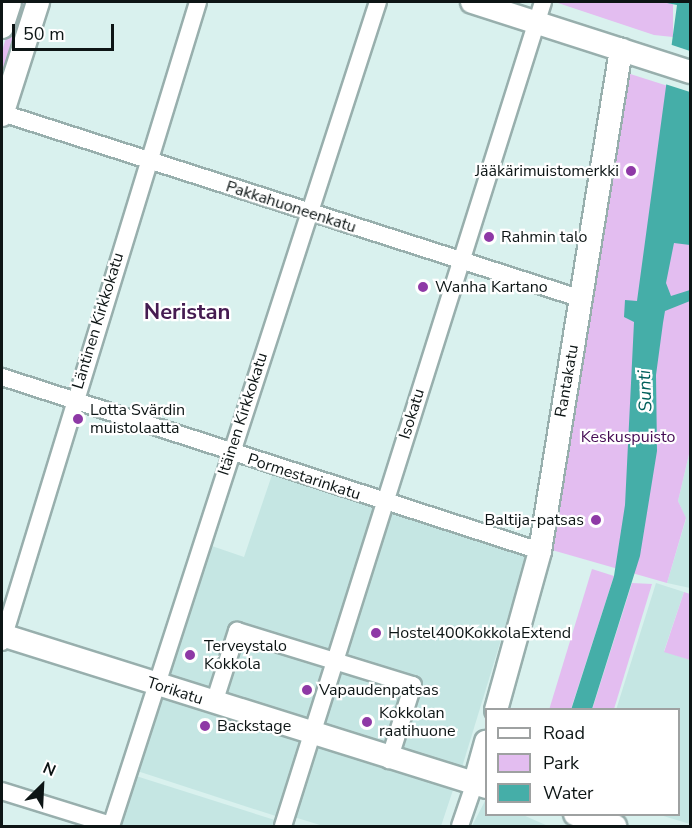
<!DOCTYPE html>
<meta charset="utf-8">
<style>
body{margin:0}
#map{position:relative;width:692px;height:828px;overflow:hidden;background:#d9f1ee;font-family:"Nunito Sans",sans-serif}
div>[style]{position:absolute}
[style*='--x']{left:calc(var(--x)*1px);top:calc(var(--y)*1px);width:calc(var(--w)*1px);rotate:calc(var(--a)*1deg)}
.built>*{inset:0;background:#c5e6e3;transform-origin:0 0}
.green>*{inset:0;background:#e3bdf0}
.water>*{inset:0;background:#45aea8}
.pier>*{inset:0;background:#d9f1ee}
.roads{filter:drop-shadow(2px 0 #98afad) drop-shadow(-2px 0 #98afad) drop-shadow(0 2px #98afad) drop-shadow(0 -2px #98afad)}
.street>*{height:16px;margin:-8px;padding:0 8px;transform-origin:8px;border-radius:8px;background:#fff}
.secondary>*{height:22px;margin:-11px;padding:0 11px;transform-origin:11px;border-radius:11px;background:#fff}
.dots>*{width:16px;height:16px;translate:-50% -50%;box-sizing:border-box;border:3px solid #fff;border-radius:50%}
span{translate:-50% -50%;white-space:nowrap;text-align:center;line-height:1.15;-webkit-text-stroke:4.5px #fff;paint-order:stroke}
.poi-label{font-size:16px;color:#0d1515}
.right{translate:-100% -50%;text-align:right}
.left{translate:0 -50%;text-align:left}
.street-label{font-size:16px;color:#0d1515}
.park-label{font-size:16px;color:#440a53}
.water-label{font-size:18px;color:#005f5b;font-style:italic}
.district-label{font-size:22px;color:#451c51;font-weight:700}
.frame{position:absolute;inset:0;border:3px solid #0d1515;pointer-events:none}
.legend{position:absolute;left:485px;top:708px;width:195px;height:108px;box-sizing:border-box;background:#fff;border:2px solid #9ea1a1;margin:0;padding:8px 10px;list-style:none;font-size:18px;color:#0d1515}
.legend li{display:flex;align-items:center;gap:12px;height:30px}
.legend b{width:30px;border:2px solid #9ea1a1}
.north{position:absolute;left:12px;top:756px;width:60px;height:60px;-webkit-text-stroke:4px #fff;paint-order:stroke;rotate:24deg;font-size:16px;font-weight:700;line-height:24px;text-align:center;color:#0d1515}
.north::after{content:'';display:block;margin:auto;width:21px;height:27px;background:#0d1515;clip-path:polygon(50% 0,100% 100%,50% 72%,0 100%)}
.scale{position:absolute;left:12px;top:24px;width:102px;height:27px;box-sizing:border-box;border:3px solid #0d1515;border-top:0;padding-left:8px;font-size:18px;line-height:21px;white-space:nowrap;color:#0d1515;-webkit-text-stroke:4px #fff;paint-order:stroke}
</style>
<div id="map">
<div class="built">
<i style="clip-path:polygon(690px 450px,690px 588px,667px 583px,686px 519px,678px 501px)"></i>
<i style="clip-path:polygon(273px 472px,375px 506px,308px 724px,164px 678px,206px 544px,244px 557px)"></i>
<i style="left:389px;top:510px;width:145px;height:231px;rotate:17deg"></i>
<i style="clip-path:polygon(656px 583px,684px 592px,664px 651px,690px 660px,690px 824px,660px 815px,678px 814px,678px 710px,616px 710px)"></i>
<i style="left:162px;top:695px;width:148px;height:80px;rotate:18deg"></i>
<i style="clip-path:polygon(316px 746px,453px 790px,441px 826px,323px 826px,294px 817px)"></i>
<i style="clip-path:polygon(136px 776px,278px 821px,276px 826px,120px 826px)"></i>
<i style="clip-path:polygon(485px 801px,486px 814px,523px 815px,548px 826px,472px 826px)"></i>
</div>
<div class="green">
<i style="clip-path:polygon(17px 2px,30px 2px,2px 89px,2px 51px)"></i>
<i style="clip-path:polygon(555px 2px,673px 3px,673px 37px,654px 35px)"></i>
<i style="clip-path:polygon(624px 72px,690px 93px,690px 450px,678px 501px,686px 518px,667px 583px,545px 548px)"></i>
<i style="clip-path:polygon(592px 569px,614px 576px,571px 709px,549px 710px)"></i>
<i style="clip-path:polygon(632px 583px,652px 584px,614px 709px,592px 710px)"></i>
<i style="clip-path:polygon(684px 592px,690px 594px,690px 660px,664px 652px)"></i>
</div>
<div class="water">
<i style="clip-path:polygon(662px 2px,690px 2px,690px 245px,674px 243px,666px 283px,671px 296px,690px 290px,690px 301px,665px 311px,663px 323px,656px 375px,657px 451px,640px 556px,592px 709px,571px 710px,614px 576px,625px 505px,634px 322px,624px 317px,625px 300px,637px 301px,677px 5px)"></i>
</div>
<div class="pier">
<i style="clip-path:polygon(669px 44px,690px 51px,690px 92px,665px 84px)"></i>
</div>
<div class="roads">
<div class="street">
<i style="--x:2;--y:113;--w:609;--a:17.78"></i>
<i style="--x:2;--y:377;--w:565;--a:17.92"></i>
<i style="--x:2;--y:642;--w:669;--a:-72.97"></i>
<i style="--x:214;--y:703;--w:76;--a:-72.3"></i>
<i style="--x:237;--y:631;--w:184;--a:17.1"></i>
<i style="--x:413;--y:685;--w:79;--a:107.7"></i>
<i style="--x:2;--y:791;--w:114;--a:17.3"></i>
<i style="--x:111;--y:826;--w:866;--a:-72.05"></i>
<i style="--x:283;--y:826;--w:864;--a:-72.49"></i>
<i style="--x:460;--y:826;--w:43;--a:-71.1"></i>
</div>
<div class="secondary">
<i style="--x:472;--y:2;--w:229;--a:17.8"></i>
<i style="--x:2;--y:27;--w:26;--a:-72"></i>
<i style="--x:2;--y:115;--w:119;--a:-72.3"></i>
<i style="--x:2;--y:635;--w:507;--a:17.43"></i>
<i style="--x:496;--y:710;--w:165;--a:-74.5"></i>
<i style="--x:540;--y:551;--w:508;--a:-80.82"></i>
<i style="--x:474;--y:785;--w:45;--a:-74.4"></i>
<i style="--x:575;--y:814;--w:42;--a:16.7"></i>
</div>
</div>
<div class="dots">
<i style="left:631px;top:171px;background:#8e39a6"></i>
<i style="left:489px;top:237px;background:#8e39a6"></i>
<i style="left:423px;top:287px;background:#8e39a6"></i>
<i style="left:78px;top:419px;background:#8e39a6"></i>
<i style="left:596px;top:520px;background:#8e39a6"></i>
<i style="left:376px;top:633px;background:#8e39a6"></i>
<i style="left:190px;top:655px;background:#8e39a6"></i>
<i style="left:307px;top:690px;background:#8e39a6"></i>
<i style="left:367px;top:722px;background:#8e39a6"></i>
<i style="left:205px;top:726px;background:#8e39a6"></i>
</div>
<div class="poi-label">
<span class="right" style="left:619px;top:171px">Jääkärimuistomerkki</span>
<span class="left" style="left:501px;top:237px">Rahmin talo</span>
<span class="left" style="left:435px;top:287px">Wanha Kartano</span>
<span class="left" style="left:90px;top:419px">Lotta Svärdin<br>muistolaatta</span>
<span class="right" style="left:584px;top:520px">Baltija-patsas</span>
<span class="left" style="left:388px;top:633px">Hostel400KokkolaExtend</span>
<span class="left" style="left:204px;top:655px">Terveystalo<br>Kokkola</span>
<span class="left" style="left:319px;top:690px">Vapaudenpatsas</span>
<span class="left" style="left:379px;top:722px">Kokkolan<br>raatihuone</span>
<span class="left" style="left:217px;top:726px">Backstage</span>
</div>
<div class="street-label">
<span style="left:291px;top:207px;rotate:18deg">Pakkahuoneenkatu</span>
<span style="left:98px;top:321px;rotate:-73deg">Läntinen Kirkkokatu</span>
<span style="left:567px;top:381px;rotate:-80deg">Rantakatu</span>
<span style="left:243px;top:414px;rotate:-72deg">Itäinen Kirkkokatu</span>
<span style="left:412px;top:414px;rotate:-73deg">Isokatu</span>
<span style="left:304px;top:477px;rotate:18deg">Pormestarinkatu</span>
<span style="left:175px;top:691px;rotate:18deg">Torikatu</span>
</div>
<div class="park-label">
<span style="left:628px;top:437px">Keskuspuisto</span>
</div>
<div class="water-label">
<span style="left:645px;top:391px;rotate:-92deg">Sunti</span>
</div>
<div class="district-label">
<span style="left:187px;top:313px">Neristan</span>
</div>
<div class="frame"></div>
<ul class="legend">
<li><b style="height:8px;background:#fff"></b>Road</li>
<li><b style="height:16px;background:#e3bdf0"></b>Park</li>
<li><b style="height:16px;background:#45aea8"></b>Water</li>
</ul>
<div class="north">N</div>
<div class="scale">50 m</div>
</div>
